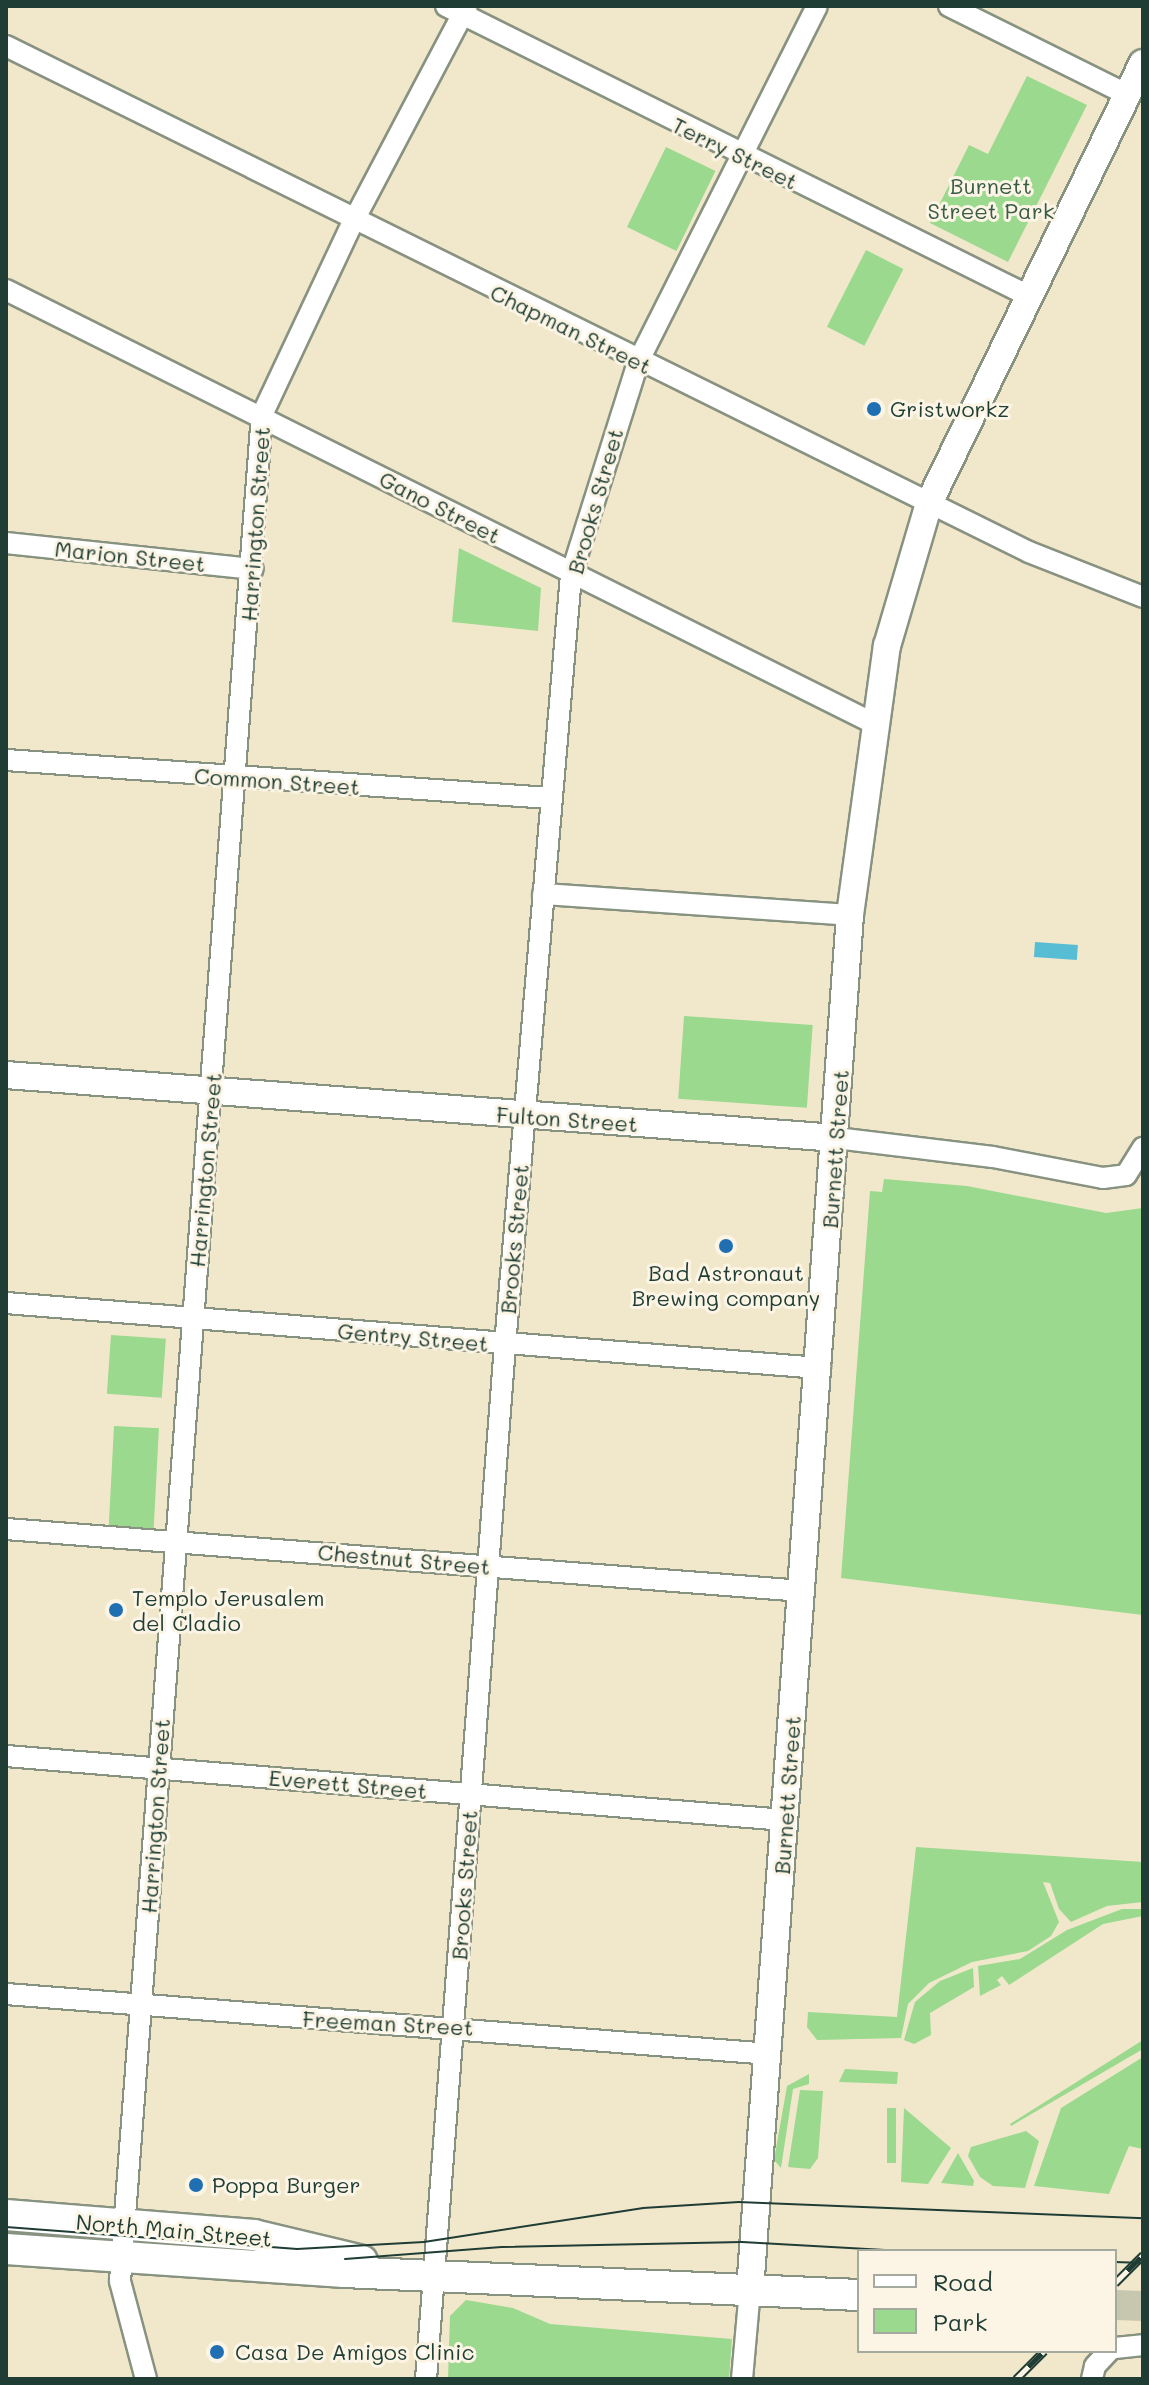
<!DOCTYPE html>
<style>
body{margin:0}
#map{position:relative;width:1149px;height:2385px;overflow:hidden;background:#f1e8cc;font-family:Mali,sans-serif}
div>[style]{position:absolute}
[style*='--x']{left:calc(var(--x)*1px);top:calc(var(--y)*1px);width:calc(var(--w)*1px);rotate:calc(var(--a)*1deg)}
.green>*{inset:0;background:#9ad98e;transform-origin:0 0}
.water>*{inset:0;background:#57bdd5;transform-origin:0 0}
.secondary-tunnel>*{height:30px;margin-top:-15px;transform-origin:0;background:repeating-linear-gradient(90deg,#c7c6ae 0 30px,transparent 0 45px)}
.roads{filter:drop-shadow(2px 0 #889280) drop-shadow(-2px 0 #889280) drop-shadow(0 2px #889280) drop-shadow(0 -2px #889280)}
.minor>*{height:20px;margin:-10px;padding:0 10px;transform-origin:10px;border-radius:10px;background:#fff}
.tertiary>*{height:26px;margin:-13px;padding:0 13px;transform-origin:13px;border-radius:13px;background:#fff}
.secondary>*{height:30px;margin:-15px;padding:0 15px;transform-origin:15px;border-radius:15px;background:#fff}
.tram>*{height:2px;margin:-1px;padding:0 1px;transform-origin:1px;border-radius:1px;background:#1f3d34}
.rail>*{height:9px;margin-top:-4.5px;transform-origin:0;background:repeating-linear-gradient(90deg,#fcf5e5 0 18px,#1f3d34 0 36px);box-sizing:border-box;border-block:2px solid #1f3d34}
.dots>*{width:22px;height:22px;translate:-50% -50%;box-sizing:border-box;border:4px solid #fcf5e5;border-radius:50%}
span{translate:-50% -50%;white-space:nowrap;text-align:center;line-height:1.15;-webkit-text-stroke:6px #fcf5e5;paint-order:stroke}
.street-label{font-size:22px;color:#1f3d34}
.park-label{font-size:22px;color:#385c46}
.poi-label{font-size:22px;color:#1f3d34}
.left{translate:0 -50%;text-align:left}
.frame{position:absolute;inset:0;border:8px solid #1f3d34;pointer-events:none}
.legend{position:absolute;left:857px;top:2249px;width:260px;height:104px;box-sizing:border-box;background:#fcf5e5;border:2px solid #a4ab9e;margin:0;padding:10px 14px;list-style:none;font-size:24px;color:#1f3d34}
.legend li{display:flex;align-items:center;gap:16px;height:40px}
.legend b{width:40px;border:2px solid #a4ab9e}
</style>
<div id="map">
<div class="green">
<i style="clip-path:polygon(1027px 76px,1087px 105px,1008px 262px,930px 223px,969px 145px,988px 154px)"></i>
<i style="left:666px;top:147px;width:55px;height:89px;rotate:26deg"></i>
<i style="left:866px;top:250px;width:42px;height:86px;rotate:27deg"></i>
<i style="clip-path:polygon(459px 548px,541px 588px,538px 631px,452px 622px)"></i>
<i style="left:684px;top:1016px;width:129px;height:83px;rotate:4deg"></i>
<i style="clip-path:polygon(884px 1179px,967px 1186px,1106px 1213px,1143px 1208px,1143px 1615px,841px 1578px,870px 1191px,882px 1192px)"></i>
<i style="left:111px;top:1335px;width:55px;height:59px;rotate:4deg"></i>
<i style="left:114px;top:1426px;width:45px;height:102px;rotate:3deg"></i>
<i style="clip-path:polygon(916px 1847px,1143px 1862px,1143px 1902px,1107px 1906px,1071px 1922px,1059px 1909px,1050px 1883px,1043px 1882px,1059px 1922px,1051px 1936px,1028px 1951px,972px 1962px,929px 1983px,908px 2004px,901px 2038px,817px 2040px,807px 2027px,808px 2012px,897px 2017px)"></i>
<i style="clip-path:polygon(1122px 1909px,1143px 1909px,1143px 1916px,1103px 1924px,1009px 1985px,1002px 1976px,997px 1980px,1001px 1985px,980px 1996px,978px 1966px,1020px 1959px,1067px 1930px)"></i>
<i style="clip-path:polygon(973px 1968px,974px 1987px,930px 2013px,931px 2035px,914px 2044px,904px 2040px,915px 2002px,940px 1981px)"></i>
<i style="clip-path:polygon(1143px 2040px,1143px 2049px,1011px 2126px,1010px 2124px)"></i>
<i style="clip-path:polygon(1143px 2057px,1143px 2149px,1129px 2146px,1109px 2194px,1034px 2186px,1061px 2108px)"></i>
<i style="clip-path:polygon(845px 2069px,898px 2072px,897px 2084px,839px 2082px)"></i>
<i style="clip-path:polygon(809px 2074px,809px 2084px,793px 2089px,781px 2168px,774px 2160px,787px 2086px)"></i>
<i style="clip-path:polygon(800px 2090px,823px 2091px,818px 2158px,810px 2169px,788px 2167px)"></i>
<i style="left:887px;top:2108px;width:9px;height:55px"></i>
<i style="clip-path:polygon(904px 2108px,951px 2148px,928px 2184px,901px 2182px)"></i>
<i style="clip-path:polygon(1026px 2131px,1039px 2141px,1025px 2188px,993px 2186px,980px 2177px,968px 2156px,971px 2147px)"></i>
<i style="clip-path:polygon(958px 2153px,974px 2181px,973px 2186px,941px 2183px)"></i>
<i style="clip-path:polygon(466px 2300px,513px 2308px,550px 2324px,732px 2339px,729px 2379px,448px 2379px,450px 2316px)"></i>
</div>
<div class="water">
<i style="left:1035px;top:942px;width:43px;height:15px;rotate:4deg"></i>
</div>
<div class="secondary-tunnel">
<i style="--x:1115;--y:2305;--w:28;--a:2"></i>
</div>
<div class="roads">
<div class="minor">
<i style="--x:446;--y:6;--w:649;--a:26.45"></i>
<i style="--x:949;--y:6;--w:200;--a:26.4"></i>
<i style="--x:6;--y:46;--w:1141;--a:26.32"></i>
<i style="--x:1029;--y:552;--w:123;--a:21.5"></i>
<i style="--x:6;--y:290;--w:971;--a:26.54"></i>
<i style="--x:6;--y:543;--w:248;--a:6"></i>
<i style="--x:6;--y:760;--w:544;--a:4"></i>
<i style="--x:543;--y:894;--w:308;--a:3.9"></i>
<i style="--x:836;--y:1138;--w:158;--a:6.9"></i>
<i style="--x:993;--y:1157;--w:112;--a:10.8"></i>
<i style="--x:1103;--y:1178;--w:23;--a:-7"></i>
<i style="--x:1126;--y:1175;--w:32;--a:-58"></i>
<i style="--x:6;--y:1303;--w:817;--a:4.57"></i>
<i style="--x:6;--y:1529;--w:798;--a:4.45"></i>
<i style="--x:6;--y:1756;--w:782;--a:4.7"></i>
<i style="--x:6;--y:1994;--w:766;--a:4.49"></i>
<i style="--x:1115;--y:2348;--w:28;--a:-6"></i>
<i style="--x:146;--y:2379;--w:101;--a:-104.9"></i>
<i style="--x:120;--y:2281;--w:1871;--a:-85.65"></i>
<i style="--x:262;--y:415;--w:213;--a:-64.8"></i>
<i style="--x:353;--y:222;--w:244;--a:-62.2"></i>
<i style="--x:426;--y:2379;--w:1037;--a:-85.63"></i>
<i style="--x:505;--y:1345;--w:773;--a:-85.1"></i>
<i style="--x:571;--y:575;--w:223;--a:-72.5"></i>
<i style="--x:638;--y:362;--w:398;--a:-63.3"></i>
<i style="--x:742;--y:2379;--w:89;--a:-84.9"></i>
<i style="--x:1092;--y:2379;--w:13;--a:-77"></i>
<i style="--x:1095;--y:2366;--w:21;--a:-47"></i>
</div>
<div class="tertiary">
<i style="--x:6;--y:1075;--w:832;--a:4.34"></i>
<i style="--x:750;--y:2290;--w:1379;--a:-85.84"></i>
<i style="--x:850;--y:915;--w:272;--a:-82.2"></i>
<i style="--x:887;--y:646;--w:149;--a:-73.6"></i>
<i style="--x:929;--y:503;--w:489;--a:-64.1"></i>
</div>
<div class="secondary">
<i style="--x:6;--y:2215;--w:249;--a:4.6"></i>
<i style="--x:254;--y:2235;--w:111;--a:13.5"></i>
<i style="--x:6;--y:2249;--w:339;--a:3.9"></i>
<i style="--x:344;--y:2272;--w:516;--a:2.56"></i>
</div>
</div>
<div class="tram">
<i style="--x:6;--y:2227;--w:292;--a:4.3"></i>
<i style="--x:297;--y:2249;--w:127;--a:-3.2"></i>
<i style="--x:424;--y:2242;--w:222;--a:-8.8"></i>
<i style="--x:643;--y:2208;--w:96;--a:-3.6"></i>
<i style="--x:739;--y:2202;--w:404;--a:2.3"></i>
<i style="--x:345;--y:2259;--w:157;--a:-4.4"></i>
<i style="--x:502;--y:2247;--w:240;--a:-1.2"></i>
<i style="--x:742;--y:2242;--w:161;--a:3.2"></i>
<i style="--x:1115;--y:2262;--w:28;--a:2"></i>
</div>
<div class="rail">
<i style="--x:1115;--y:2283;--w:40;--a:-45"></i>
<i style="--x:1016;--y:2379;--w:40;--a:-45"></i>
</div>
<div class="dots">
<i style="left:874px;top:409px;background:#1f6fb2"></i>
<i style="left:726px;top:1246px;background:#1f6fb2"></i>
<i style="left:116px;top:1610px;background:#1f6fb2"></i>
<i style="left:196px;top:2185px;background:#1f6fb2"></i>
<i style="left:217px;top:2352px;background:#1f6fb2"></i>
</div>
<div class="street-label">
<span style="left:735px;top:153px;rotate:26deg">Terry Street</span>
<span style="left:571px;top:329px;rotate:26deg">Chapman Street</span>
<span style="left:595px;top:501px;rotate:-74deg">Brooks Street</span>
<span style="left:440px;top:507px;rotate:27deg">Gano Street</span>
<span style="left:255px;top:524px;rotate:-86deg">Harrington Street</span>
<span style="left:130px;top:556px;rotate:6deg">Marion Street</span>
<span style="left:277px;top:781px;rotate:4deg">Common Street</span>
<span style="left:567px;top:1119px;rotate:4deg">Fulton Street</span>
<span style="left:835px;top:1149px;rotate:-86deg">Burnett Street</span>
<span style="left:205px;top:1170px;rotate:-85deg">Harrington Street</span>
<span style="left:514px;top:1239px;rotate:-85deg">Brooks Street</span>
<span style="left:413px;top:1337px;rotate:5deg">Gentry Street</span>
<span style="left:404px;top:1559px;rotate:5deg">Chestnut Street</span>
<span style="left:348px;top:1784px;rotate:5deg">Everett Street</span>
<span style="left:787px;top:1795px;rotate:-86deg">Burnett Street</span>
<span style="left:155px;top:1816px;rotate:-86deg">Harrington Street</span>
<span style="left:464px;top:1885px;rotate:-86deg">Brooks Street</span>
<span style="left:388px;top:2023px;rotate:3deg">Freeman Street</span>
<span style="left:174px;top:2230px;rotate:5deg">North Main Street</span>
</div>
<div class="park-label">
<span style="left:991px;top:198px">Burnett<br>Street Park</span>
</div>
<div class="poi-label">
<span class="left" style="left:890px;top:409px">Gristworkz</span>
<span style="left:726px;top:1285px">Bad Astronaut<br>Brewing company</span>
<span class="left" style="left:132px;top:1610px">Templo Jerusalem<br>del Cladio</span>
<span class="left" style="left:212px;top:2185px">Poppa Burger</span>
<span class="left" style="left:235px;top:2352px">Casa De Amigos Clinic</span>
</div>
<div class="frame"></div>
<ul class="legend">
<li><b style="height:10px;background:#fff"></b>Road</li>
<li><b style="height:22px;background:#9ad98e"></b>Park</li>
</ul>
</div>
